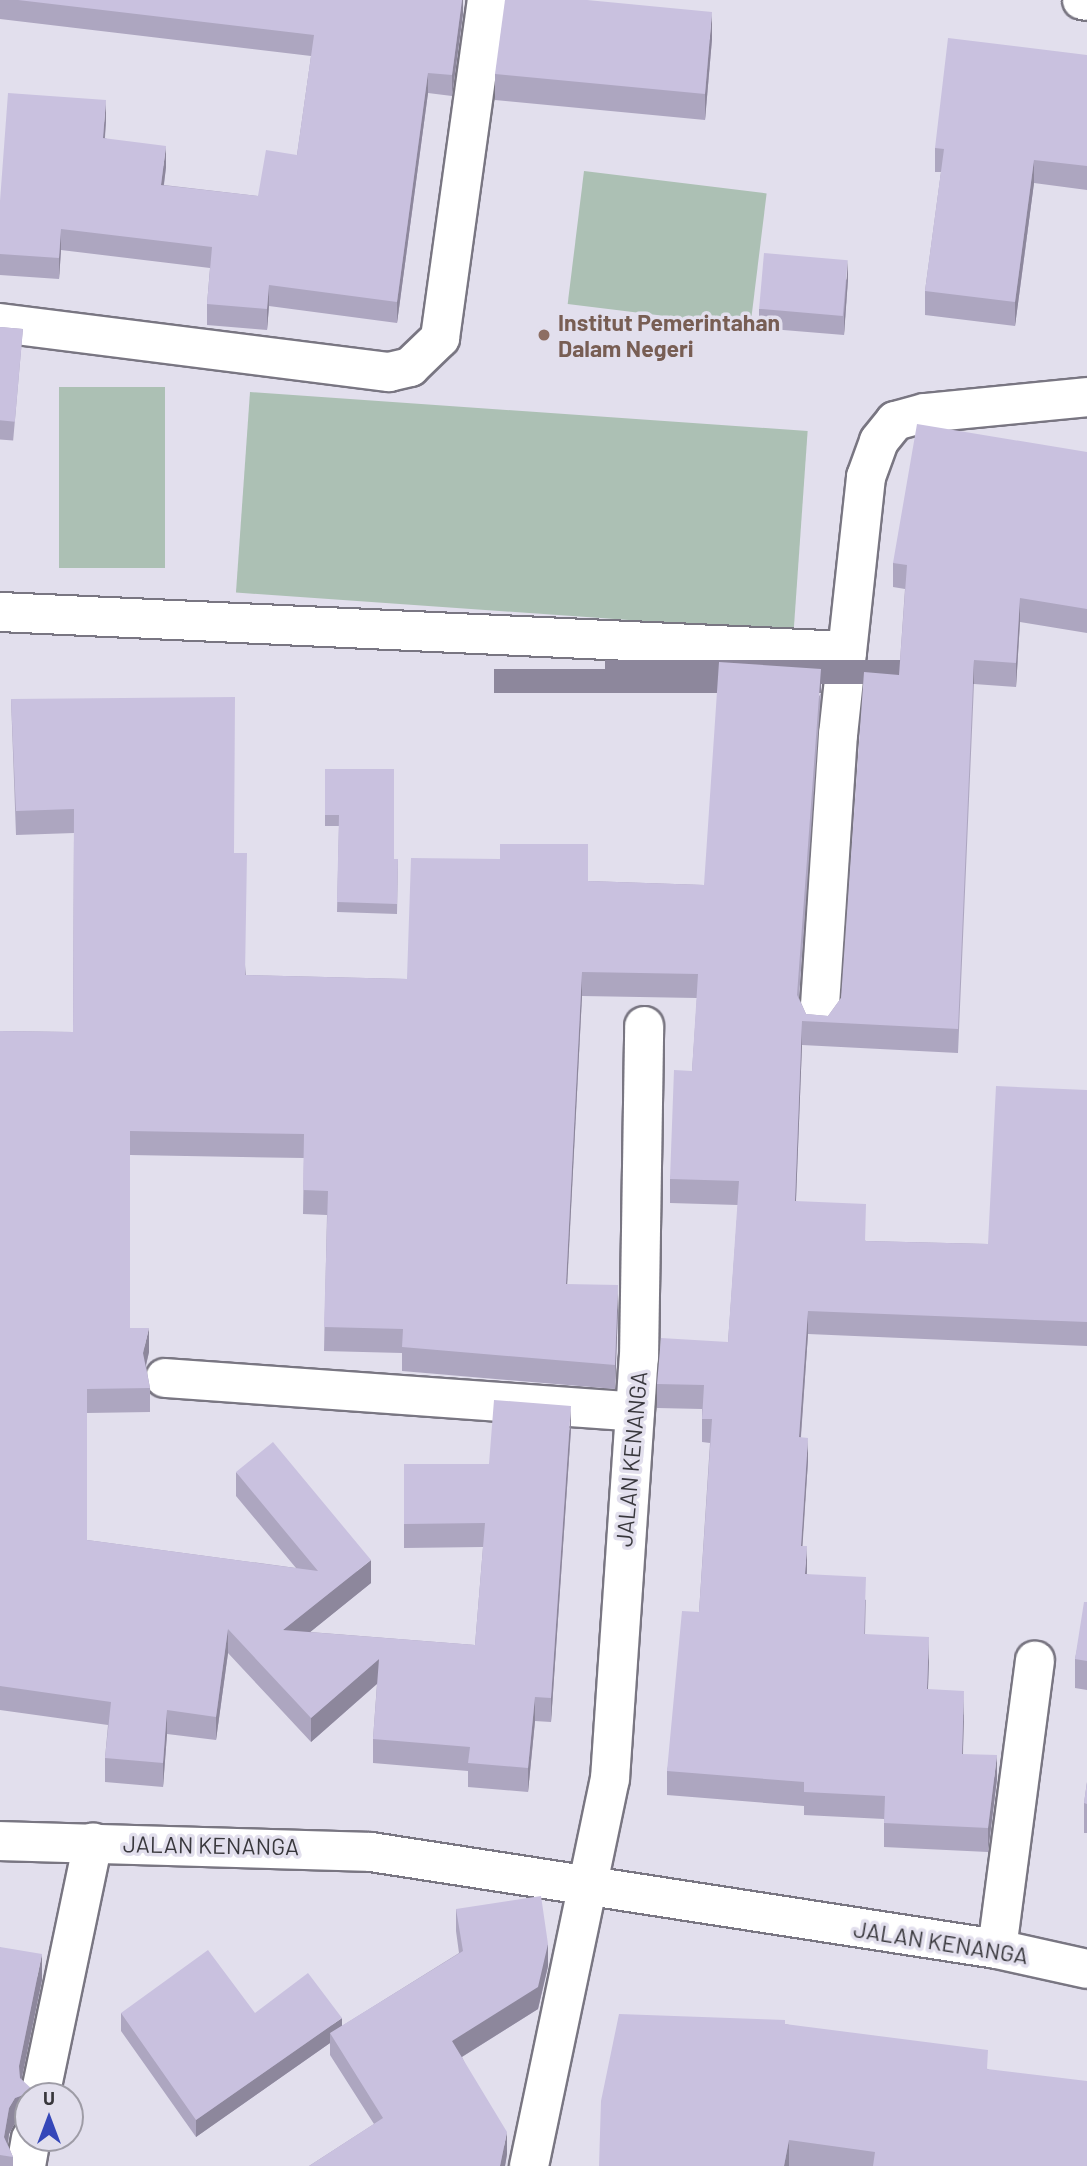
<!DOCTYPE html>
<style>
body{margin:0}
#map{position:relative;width:1087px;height:2166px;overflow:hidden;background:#e2dfed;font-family:Barlow,sans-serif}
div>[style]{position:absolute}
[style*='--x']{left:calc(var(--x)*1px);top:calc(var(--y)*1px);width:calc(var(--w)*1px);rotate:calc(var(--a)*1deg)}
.green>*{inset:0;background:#acc0b4;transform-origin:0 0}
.roads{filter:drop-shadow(2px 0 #797682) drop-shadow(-2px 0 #797682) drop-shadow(0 2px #797682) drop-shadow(0 -2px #797682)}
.minor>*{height:38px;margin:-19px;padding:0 19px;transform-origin:19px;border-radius:19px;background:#fff}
.wall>*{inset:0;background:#ada6c0;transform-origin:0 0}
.shaded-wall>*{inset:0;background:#8d879c;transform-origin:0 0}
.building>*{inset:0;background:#c9c1df;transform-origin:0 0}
.dots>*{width:19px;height:19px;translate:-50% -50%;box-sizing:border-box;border:4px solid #e2dfed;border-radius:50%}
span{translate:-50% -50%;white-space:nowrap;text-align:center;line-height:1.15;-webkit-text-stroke:7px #e2dfed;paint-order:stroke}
.education-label{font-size:23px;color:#785e54;font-weight:700}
.left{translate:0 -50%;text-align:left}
.street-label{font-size:23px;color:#38373c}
.north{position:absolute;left:14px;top:2082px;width:70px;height:70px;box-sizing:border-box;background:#e2dfed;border:2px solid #9e9ca6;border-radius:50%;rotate:0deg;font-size:19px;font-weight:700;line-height:28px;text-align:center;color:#38373c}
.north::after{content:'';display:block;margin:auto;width:24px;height:32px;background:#3547b9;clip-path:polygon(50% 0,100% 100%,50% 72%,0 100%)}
</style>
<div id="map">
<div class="green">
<i style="left:584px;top:171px;width:184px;height:134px;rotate:7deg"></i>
<i style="left:59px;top:387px;width:106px;height:181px"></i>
<i style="left:250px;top:392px;width:559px;height:201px;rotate:4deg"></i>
</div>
<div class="roads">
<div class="minor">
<i style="--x:1082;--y:0;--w:5;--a:11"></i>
<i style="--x:0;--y:323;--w:392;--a:7.2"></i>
<i style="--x:389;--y:372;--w:22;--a:-13"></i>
<i style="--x:410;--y:367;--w:42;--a:-44"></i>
<i style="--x:440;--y:338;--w:341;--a:-82.1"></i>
<i style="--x:0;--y:612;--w:848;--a:2.64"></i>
<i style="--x:819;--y:1020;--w:286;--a:-86.2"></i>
<i style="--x:838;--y:735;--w:260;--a:-83.8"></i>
<i style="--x:866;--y:477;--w:38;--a:-70"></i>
<i style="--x:879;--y:441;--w:26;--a:-51"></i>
<i style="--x:895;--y:421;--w:31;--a:-15"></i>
<i style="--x:925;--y:413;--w:163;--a:-5.6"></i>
<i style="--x:165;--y:1378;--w:471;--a:4.1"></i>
<i style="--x:0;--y:1841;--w:371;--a:1.7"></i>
<i style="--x:371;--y:1852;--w:633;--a:8.81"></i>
<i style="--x:997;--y:1949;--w:92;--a:12.5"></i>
<i style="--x:997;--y:1949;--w:291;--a:-82.5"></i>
<i style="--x:40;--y:2096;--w:259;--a:-78.2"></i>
<i style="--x:26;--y:2166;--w:28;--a:-80"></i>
<i style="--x:529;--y:2166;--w:395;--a:-78.2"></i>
<i style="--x:610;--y:1779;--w:422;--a:-86.1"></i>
<i style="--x:639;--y:1358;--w:332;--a:-89.1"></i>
</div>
</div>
<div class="wall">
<i style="clip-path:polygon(0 0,463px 0,463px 14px,452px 96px,428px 93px,397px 323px,269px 306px,267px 330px,207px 325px,207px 304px,210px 268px,61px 250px,59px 279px,0 275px,0 201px,106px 121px,105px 138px,166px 167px,164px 185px,258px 196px,297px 155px,311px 56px,0 19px)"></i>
<i style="clip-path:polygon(712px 39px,705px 120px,495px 100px,495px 74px)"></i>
<i style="clip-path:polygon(1087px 55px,1087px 190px,1034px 183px,1015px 326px,925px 315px,925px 291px,941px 172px,935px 172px,935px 148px)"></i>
<i style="clip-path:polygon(848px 279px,844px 335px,759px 328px,759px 309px)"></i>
<i style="left:0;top:327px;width:23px;height:112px;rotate:5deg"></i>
<i style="clip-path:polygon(1087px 452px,1087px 633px,1020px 622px,1016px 687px,974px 684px,958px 1053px,802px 1045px,796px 1201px,866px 1241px,988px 1244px,1087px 1090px,1087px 1346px,808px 1334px,801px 1437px,808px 1461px,802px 1546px,807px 1574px,866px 1600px,865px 1634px,929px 1660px,928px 1689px,964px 1715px,963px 1754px,997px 1779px,988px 1852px,884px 1847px,884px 1819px,804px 1815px,804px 1806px,667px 1795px,667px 1771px,699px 1612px,710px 1443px,702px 1442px,702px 1409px,657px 1408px,657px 1384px,728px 1342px,738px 1205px,670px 1203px,670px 1179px,692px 1071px,697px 998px,582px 996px,567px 1284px,618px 1309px,615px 1389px,402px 1371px,402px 1353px,324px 1351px,327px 1215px,303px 1214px,304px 1158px,130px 1155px,130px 1328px,149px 1352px,146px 1366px,150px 1388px,150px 1412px,87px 1413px,87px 1540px,296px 1568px,236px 1496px,236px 1472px,371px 1583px,310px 1632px,475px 1645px,483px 1547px,404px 1548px,404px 1464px,489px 1464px,571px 1429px,551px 1722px,535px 1721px,528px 1792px,468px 1787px,468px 1771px,373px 1763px,373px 1739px,377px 1684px,311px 1742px,228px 1653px,216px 1740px,167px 1734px,163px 1787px,105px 1782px,105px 1758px,108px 1725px,0 1710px,0 1031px,73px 1032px,74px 833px,16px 835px,11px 699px,234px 853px,246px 975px,407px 979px,588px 881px,704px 885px,821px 693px,799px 998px,806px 1014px,828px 1016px,841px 998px,899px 675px,905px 589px,893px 587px,893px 563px)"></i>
<i style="clip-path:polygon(325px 769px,394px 859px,398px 859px,397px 914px,337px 912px,339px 826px,325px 826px)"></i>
<i style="clip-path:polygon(1087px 1602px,1087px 1690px,1075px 1688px,1075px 1659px)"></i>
<i style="clip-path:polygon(1087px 1782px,1087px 1833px,1084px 1833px,1084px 1803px)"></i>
<i style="clip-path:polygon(456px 1909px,548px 1966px,538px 2009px,462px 2057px,507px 2154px,505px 2166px,309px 2166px,374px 2124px,330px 2055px,330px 2043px,196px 2137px,121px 2031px,121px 2013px,255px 2013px,342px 2026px,459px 1953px,456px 1931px)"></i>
<i style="clip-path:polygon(0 1947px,42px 1980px,21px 2079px,34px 2096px,28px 2096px,28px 2119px,15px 2123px,9px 2134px,8px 2145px,13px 2157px,13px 2166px,0 2166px)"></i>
<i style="clip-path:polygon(785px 2024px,988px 2069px,1087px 2166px,599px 2166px)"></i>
</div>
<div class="shaded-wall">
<i style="clip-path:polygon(462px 0,463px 0,463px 14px,452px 96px,452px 75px)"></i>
<i style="clip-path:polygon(712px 12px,712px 39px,705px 120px,705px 94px)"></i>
<i style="clip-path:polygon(428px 73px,428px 93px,397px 323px,397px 302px)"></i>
<i style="clip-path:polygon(106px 100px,106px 121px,103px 159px,103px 138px)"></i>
<i style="clip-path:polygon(166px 146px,166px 167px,161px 206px,161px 185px)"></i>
<i style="clip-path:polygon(1034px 160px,1034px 183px,1015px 326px,1015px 302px)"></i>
<i style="clip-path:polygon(61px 229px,61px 250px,59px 279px,59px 258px)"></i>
<i style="clip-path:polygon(848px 260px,848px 279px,844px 335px,844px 316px)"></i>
<i style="clip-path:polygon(269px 285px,269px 306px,267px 330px,267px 309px)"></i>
<i style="clip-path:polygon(1020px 598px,1020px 622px,1016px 687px,1016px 663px)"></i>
<i style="left:974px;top:660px;width:24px;height:369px;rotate:90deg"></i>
<i style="left:821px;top:669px;width:24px;height:327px;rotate:90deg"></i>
<i style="clip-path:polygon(582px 972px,582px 996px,566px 1308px,566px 1284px)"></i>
<i style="clip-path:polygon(802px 1021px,802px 1045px,795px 1225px,795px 1201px)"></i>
<i style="clip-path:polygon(618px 1285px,618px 1309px,615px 1389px,615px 1365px)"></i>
<i style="clip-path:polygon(808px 1311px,808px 1334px,799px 1461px,799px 1437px)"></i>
<i style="clip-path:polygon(149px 1328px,149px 1352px,143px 1377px,143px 1353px)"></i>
<i style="clip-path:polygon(571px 1406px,571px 1429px,551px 1722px,551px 1698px)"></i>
<i style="clip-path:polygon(808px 1438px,808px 1461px,801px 1569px,801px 1546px)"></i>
<i style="clip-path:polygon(807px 1546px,807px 1570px,805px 1598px,805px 1574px)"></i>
<i style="clip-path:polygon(371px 1560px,371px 1583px,283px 1654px,283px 1630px)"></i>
<i style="clip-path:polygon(228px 1629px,228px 1653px,216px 1740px,216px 1717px)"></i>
<i style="clip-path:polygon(929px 1637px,929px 1660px,927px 1713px,927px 1689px)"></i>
<i style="clip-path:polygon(379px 1659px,379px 1682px,311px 1742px,311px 1718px)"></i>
<i style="clip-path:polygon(964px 1691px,964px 1715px,962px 1777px,962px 1754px)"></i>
<i style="clip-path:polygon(535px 1697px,535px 1721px,528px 1792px,528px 1768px)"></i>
<i style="clip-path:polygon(167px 1710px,167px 1734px,163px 1787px,163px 1763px)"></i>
<i style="clip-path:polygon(997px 1755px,997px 1779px,988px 1852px,988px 1828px)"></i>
<i style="clip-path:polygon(548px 1944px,548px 1966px,538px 2009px,452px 2063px,452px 2041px)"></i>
<i style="clip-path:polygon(42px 1954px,42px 1980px,19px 2092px,19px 2066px)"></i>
<i style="clip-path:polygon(342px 2018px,342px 2035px,330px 2033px,330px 2043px,196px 2137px,196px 2120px)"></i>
<i style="clip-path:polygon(34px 2091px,34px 2096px,28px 2096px,28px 2119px,15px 2123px,9px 2134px,6px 2156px,4px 2137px,9px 2108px,15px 2098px)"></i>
<i style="clip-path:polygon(507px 2132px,507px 2154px,505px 2166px,500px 2166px)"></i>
<i style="clip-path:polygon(789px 2140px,789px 2166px,784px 2166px)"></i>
</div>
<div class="building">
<i style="clip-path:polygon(18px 0,462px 0,452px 75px,428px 73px,397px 302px,269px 285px,267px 309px,207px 304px,212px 247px,61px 229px,59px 258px,0 254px,0 201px,8px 93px,106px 100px,103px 138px,166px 146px,161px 185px,258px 196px,266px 150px,297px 155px,314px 35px)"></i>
<i style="clip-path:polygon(505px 0,587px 0,712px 12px,705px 94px,495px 74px)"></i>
<i style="clip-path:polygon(948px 38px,1087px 55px,1087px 166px,1034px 160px,1015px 302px,925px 291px,944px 149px,935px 148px)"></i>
<i style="left:764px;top:253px;width:84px;height:56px;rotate:5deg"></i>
<i style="left:0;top:327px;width:23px;height:93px;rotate:5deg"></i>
<i style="clip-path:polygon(917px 424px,1087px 452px,1087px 609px,1020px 598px,1016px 663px,974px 660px,958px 1029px,802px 1021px,795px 1201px,866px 1204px,865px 1241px,988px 1244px,996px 1086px,1087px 1090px,1087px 1322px,808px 1311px,799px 1437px,808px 1438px,801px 1546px,807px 1546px,805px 1574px,866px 1577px,864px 1634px,929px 1637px,927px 1689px,964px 1691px,962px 1754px,997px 1755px,988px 1828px,884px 1823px,885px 1796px,804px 1792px,804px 1782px,667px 1771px,682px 1611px,699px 1612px,712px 1419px,702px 1419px,704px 1385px,657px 1384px,661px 1338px,728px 1342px,739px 1181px,670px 1179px,674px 1070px,692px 1071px,698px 974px,582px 972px,566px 1284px,618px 1285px,615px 1365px,402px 1347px,403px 1329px,324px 1327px,328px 1191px,303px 1190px,304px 1134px,130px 1131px,130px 1328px,149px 1328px,143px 1353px,150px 1388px,87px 1389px,87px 1540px,318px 1571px,236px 1472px,273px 1442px,371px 1560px,283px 1630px,475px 1645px,485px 1523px,404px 1524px,404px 1464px,489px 1464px,494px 1400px,571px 1406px,551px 1698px,535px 1697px,528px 1768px,468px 1763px,470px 1747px,373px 1739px,379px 1659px,311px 1718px,228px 1629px,216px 1717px,167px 1710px,163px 1763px,105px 1758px,111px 1702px,0 1686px,0 1031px,73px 1032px,74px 809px,16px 811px,11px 699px,235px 697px,234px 853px,247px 853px,245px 975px,407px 979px,411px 858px,500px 859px,500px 844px,588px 844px,588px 881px,704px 885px,719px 662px,821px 669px,797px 995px,806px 1014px,828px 1016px,841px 998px,864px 672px,899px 675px,907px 565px,893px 563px)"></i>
<i style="clip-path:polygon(325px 769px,394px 769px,394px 859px,398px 859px,397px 904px,337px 902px,339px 815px,325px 815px)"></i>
<i style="clip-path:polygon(1084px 1602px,1087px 1602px,1087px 1661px,1075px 1659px)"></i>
<i style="clip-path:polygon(1087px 1782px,1087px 1804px,1084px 1803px)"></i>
<i style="clip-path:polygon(541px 1896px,548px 1944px,538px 1987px,452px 2041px,507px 2132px,500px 2166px,309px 2166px,383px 2118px,330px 2033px,463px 1951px,456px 1909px)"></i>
<i style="clip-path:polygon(0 1947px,42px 1954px,19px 2066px,20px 2078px,34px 2091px,15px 2098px,9px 2108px,4px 2137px,13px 2157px,0 2155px)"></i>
<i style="clip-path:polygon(208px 1950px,255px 2013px,308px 1973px,342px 2018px,196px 2120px,121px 2013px)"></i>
<i style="clip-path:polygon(619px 2014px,785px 2020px,785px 2024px,988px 2050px,987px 2069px,1087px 2081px,1087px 2166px,873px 2166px,875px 2152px,789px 2140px,784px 2166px,599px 2166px,601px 2101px)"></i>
</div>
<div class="dots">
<i style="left:544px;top:335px;background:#8d6e63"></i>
</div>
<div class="education-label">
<span class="left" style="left:558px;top:335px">Institut Pemerintahan<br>Dalam Negeri</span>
</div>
<div class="street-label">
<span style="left:631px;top:1459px;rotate:-85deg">JALAN KENANGA</span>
<span style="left:211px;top:1845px;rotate:1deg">JALAN KENANGA</span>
<span style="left:941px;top:1942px;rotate:9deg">JALAN KENANGA</span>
</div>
<div class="north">U</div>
</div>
